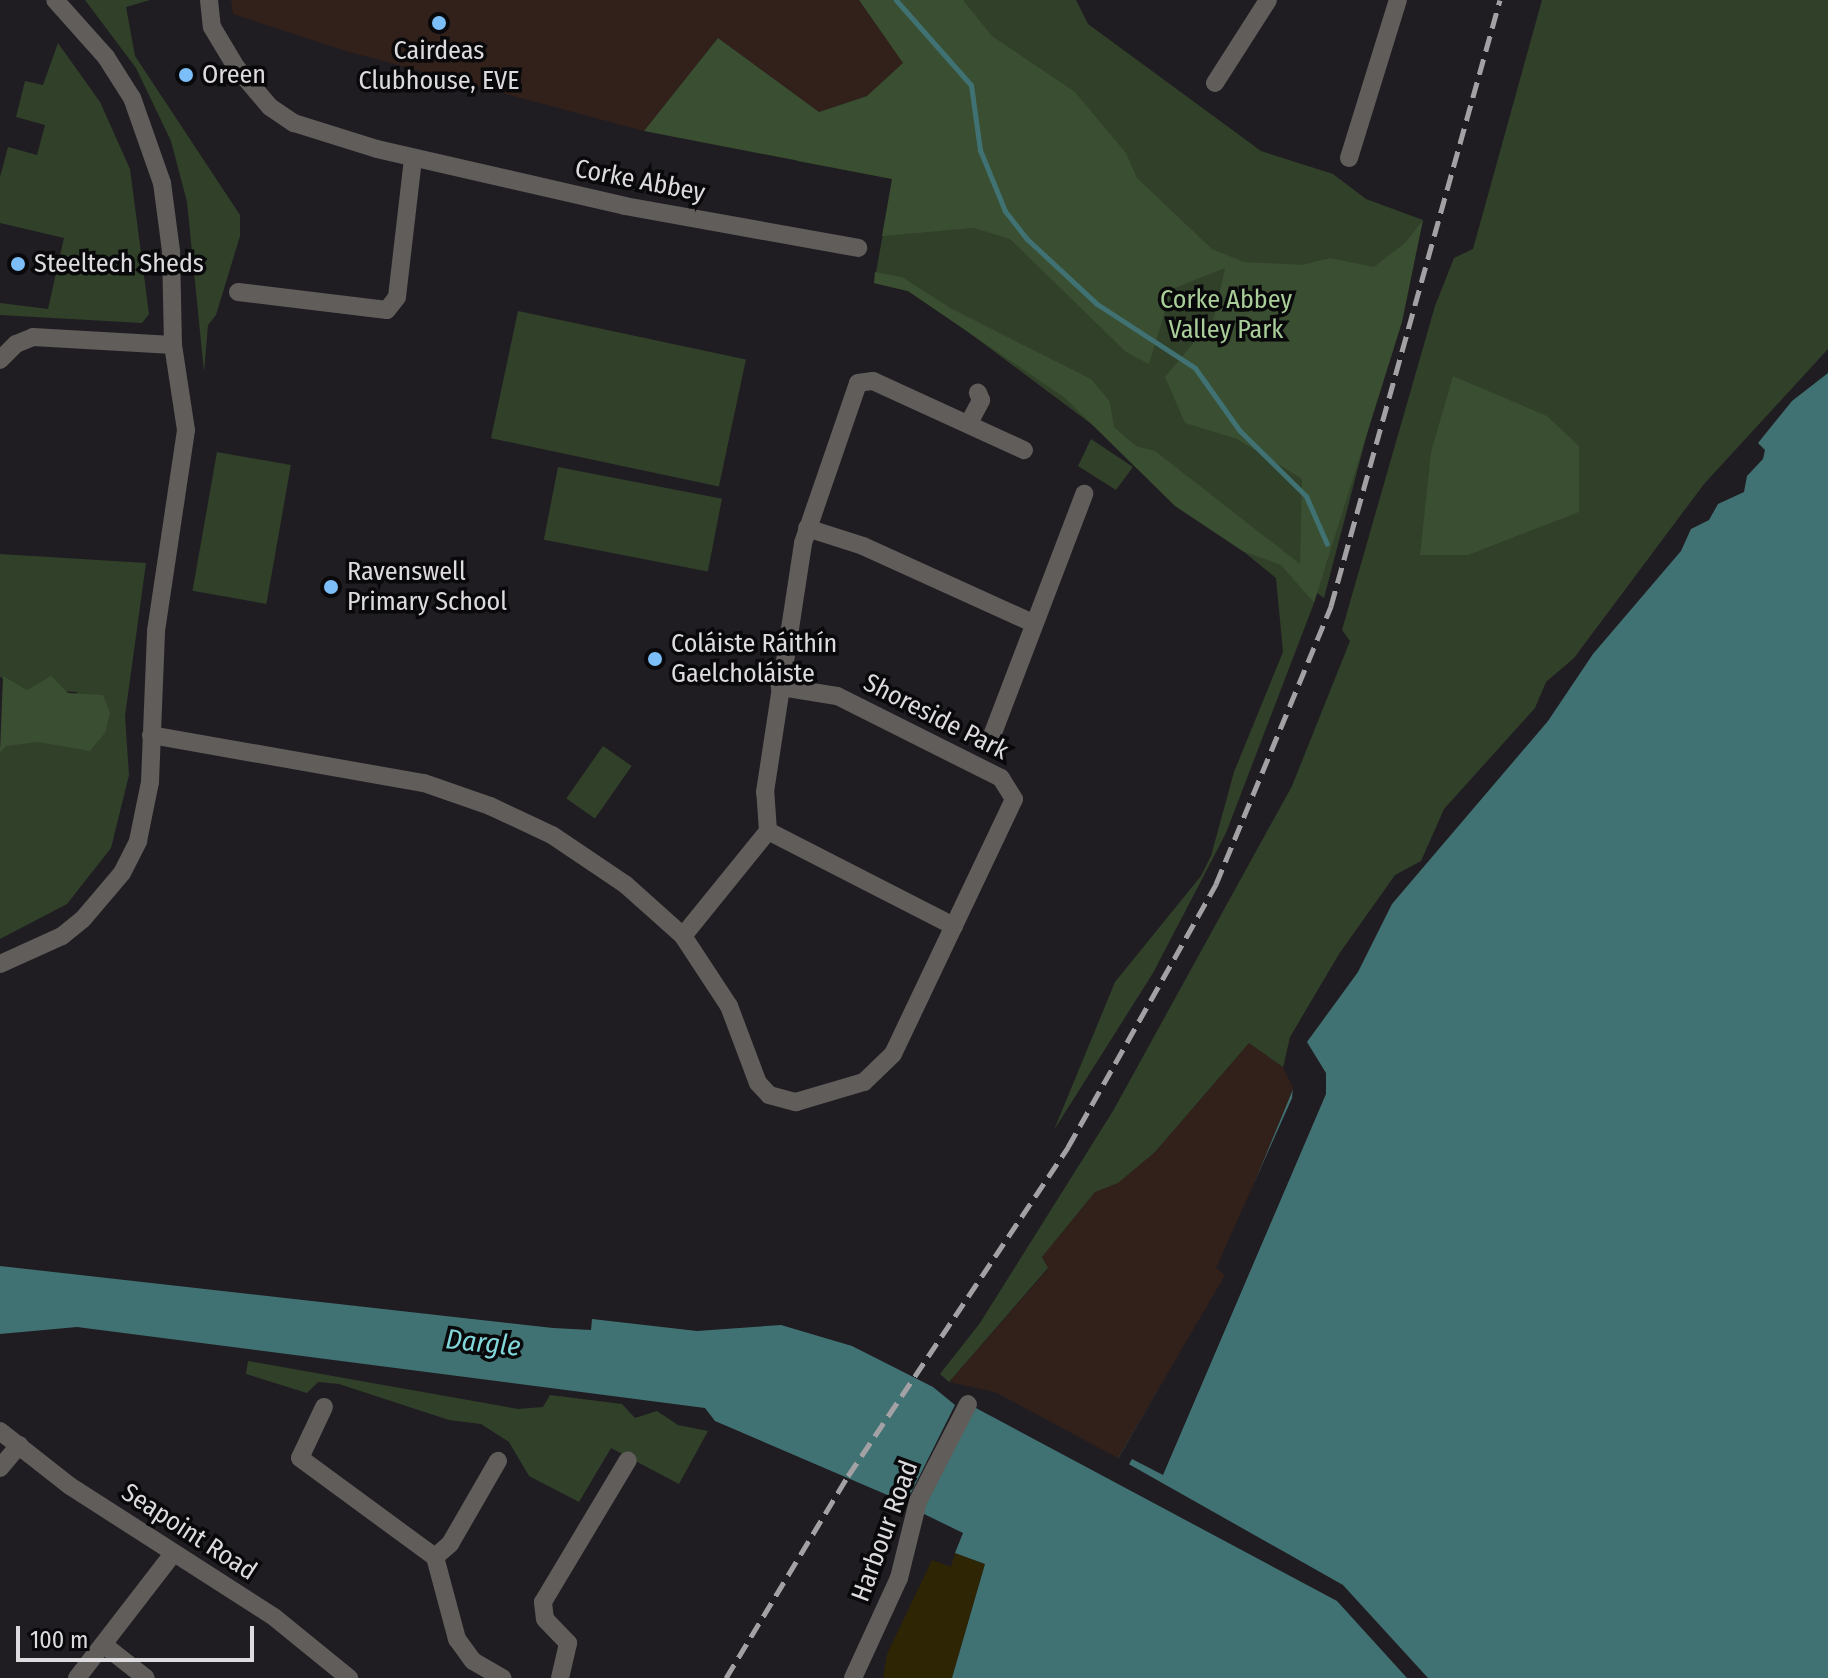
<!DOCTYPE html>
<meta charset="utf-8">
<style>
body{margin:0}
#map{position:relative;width:1828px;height:1678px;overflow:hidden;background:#201d22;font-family:"Fira Sans Condensed",sans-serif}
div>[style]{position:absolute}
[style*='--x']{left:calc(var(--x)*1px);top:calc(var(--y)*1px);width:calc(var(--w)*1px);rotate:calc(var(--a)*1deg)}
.industrial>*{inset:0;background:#32211a}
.green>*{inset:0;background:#304029;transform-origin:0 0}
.forest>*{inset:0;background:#3a4e31}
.sand>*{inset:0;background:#2d2504}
.water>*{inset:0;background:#417273}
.pier>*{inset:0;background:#201d22}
.stream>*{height:5px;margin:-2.5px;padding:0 2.5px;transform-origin:2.5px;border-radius:2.5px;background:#417273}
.minor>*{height:18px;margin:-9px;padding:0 9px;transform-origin:9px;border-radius:9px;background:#605d5b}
.rail>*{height:5px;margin-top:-2.5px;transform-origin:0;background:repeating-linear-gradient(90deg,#a4a1a5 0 16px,transparent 0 24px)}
.dots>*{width:22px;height:22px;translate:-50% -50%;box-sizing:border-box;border:4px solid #09080a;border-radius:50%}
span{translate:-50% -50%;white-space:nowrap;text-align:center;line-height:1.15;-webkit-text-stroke:7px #09080a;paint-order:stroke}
.poi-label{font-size:26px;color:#dedbdf}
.left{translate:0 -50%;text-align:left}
.street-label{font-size:26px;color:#dedbdf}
.park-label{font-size:26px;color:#a9ce99}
.water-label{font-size:28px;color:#82d7da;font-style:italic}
.scale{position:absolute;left:16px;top:1626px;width:238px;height:36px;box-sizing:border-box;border:4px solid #dedbdf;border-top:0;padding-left:10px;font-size:24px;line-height:28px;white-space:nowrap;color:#dedbdf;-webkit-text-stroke:6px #09080a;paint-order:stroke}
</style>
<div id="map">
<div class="industrial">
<i style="clip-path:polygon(231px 0,859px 0,904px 64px,867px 96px,819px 112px,718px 38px,644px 131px,346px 51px,233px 14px)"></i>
<i style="clip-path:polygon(1249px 1043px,1287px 1070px,1294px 1087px,1227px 1273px,1118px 1458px,995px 1392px,949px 1382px,1048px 1269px,1042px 1257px,1095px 1192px,1155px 1152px)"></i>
</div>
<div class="green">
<i style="clip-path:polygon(85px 0,150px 0,126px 7px,135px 56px,240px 215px,240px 236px,216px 315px,208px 325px,204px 372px,187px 202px,171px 141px,136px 68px)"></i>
<i style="clip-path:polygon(860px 0,1076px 0,1088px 24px,1261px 151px,1333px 174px,1366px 199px,1423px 220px,1324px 598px,1288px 572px,1314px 603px,1226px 833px,1153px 973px,1054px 1130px,1115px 982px,1201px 876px,1211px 856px,1234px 772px,1283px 652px,1276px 578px,1244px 552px,1276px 562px,964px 329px,908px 291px,874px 283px,893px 179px,797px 161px,905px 62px)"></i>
<i style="clip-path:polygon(1542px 0,1828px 0,1828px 353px,1547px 693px,1424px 864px,1287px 1070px,1249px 1043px,1155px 1152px,1118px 1183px,1095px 1192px,1042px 1257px,1048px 1268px,949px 1382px,940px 1374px,980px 1323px,1113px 1111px,1292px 786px,1350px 641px,1342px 630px,1435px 306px,1454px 258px,1473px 249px)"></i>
<i style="clip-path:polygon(58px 43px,100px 102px,130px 169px,149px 314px,142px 323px,0 315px,0 303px,48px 309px,64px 238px,0 223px,0 177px,8px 147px,37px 155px,45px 125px,16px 117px,25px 81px,43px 85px)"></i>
<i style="left:518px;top:311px;width:233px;height:130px;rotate:12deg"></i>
<i style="clip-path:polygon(1091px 439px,1133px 467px,1116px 490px,1078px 466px)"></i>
<i style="left:217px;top:452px;width:75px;height:141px;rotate:10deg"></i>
<i style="left:558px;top:467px;width:167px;height:74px;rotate:11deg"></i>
<i style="clip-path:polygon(0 554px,146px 563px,125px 716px,129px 775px,111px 848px,67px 904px,0 939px,0 747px,78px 692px,27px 690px,0 677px)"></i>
<i style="left:603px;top:746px;width:35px;height:64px;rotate:35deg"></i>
<i style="clip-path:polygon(248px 1361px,518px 1409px,543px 1407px,550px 1395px,622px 1404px,635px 1418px,657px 1411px,678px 1425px,708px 1431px,679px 1484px,611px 1448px,579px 1502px,529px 1476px,509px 1442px,481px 1424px,449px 1420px,339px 1384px,318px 1382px,307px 1393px,246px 1374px)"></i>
</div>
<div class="forest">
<i style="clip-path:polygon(859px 0,963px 0,992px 36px,1075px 92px,1126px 153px,1137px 178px,1212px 249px,1244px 262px,1302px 265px,1330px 258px,1374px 267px,1405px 243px,1423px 220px,1402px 322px,1314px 603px,1281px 565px,1244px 552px,1175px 506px,1065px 398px,908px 291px,874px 283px,875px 272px,902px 277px,952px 309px,1091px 379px,1110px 402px,1114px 427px,1136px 446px,1155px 451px,1300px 564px,1302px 479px,1237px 439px,1185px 423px,1165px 377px,1214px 318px,1225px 268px,1172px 289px,1149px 364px,1126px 352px,1010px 239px,974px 228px,882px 236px,892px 179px,644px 131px,718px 38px,819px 112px,867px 96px,903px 63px)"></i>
<i style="clip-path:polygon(1453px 376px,1547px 416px,1579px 446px,1579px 512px,1468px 555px,1420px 555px,1431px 452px)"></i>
<i style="clip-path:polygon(3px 676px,27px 690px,51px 676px,68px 693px,103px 695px,110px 713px,105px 733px,90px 751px,38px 742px,6px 746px,0 753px)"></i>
</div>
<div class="sand">
<i style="clip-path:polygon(955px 1553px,985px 1564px,952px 1678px,883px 1678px,887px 1654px,932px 1560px,951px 1567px)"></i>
</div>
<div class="water">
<i style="clip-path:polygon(1828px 353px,1828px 1678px,1428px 1678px,1343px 1585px,1118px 1458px,1227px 1274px,1251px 1191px,1294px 1087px,1287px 1070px,1342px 956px,1424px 864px,1560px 676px)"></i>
<i style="clip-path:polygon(0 1266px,553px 1328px,591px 1330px,592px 1319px,697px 1331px,781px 1325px,852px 1346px,933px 1387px,955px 1405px,906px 1503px,715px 1421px,705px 1408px,77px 1327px,0 1334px)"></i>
<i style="clip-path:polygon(974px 1407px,1337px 1601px,1407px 1678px,952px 1678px,985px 1564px,955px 1553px,963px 1533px,922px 1513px)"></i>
</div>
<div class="pier">
<i style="clip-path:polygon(1828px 349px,1828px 373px,1792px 401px,1758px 443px,1765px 450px,1763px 459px,1747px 476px,1744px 492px,1718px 504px,1709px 520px,1691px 529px,1681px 551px,1593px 654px,1548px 721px,1392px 904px,1358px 972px,1307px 1042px,1326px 1073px,1326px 1094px,1163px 1475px,1132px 1459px,1128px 1466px,1117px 1460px,1225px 1275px,1216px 1268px,1292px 1098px,1293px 1087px,1283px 1068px,1290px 1037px,1339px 954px,1395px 875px,1421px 861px,1444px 809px,1535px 708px,1546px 682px,1574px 658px,1704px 484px)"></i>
</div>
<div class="stream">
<i style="--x:896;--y:0;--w:113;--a:48.6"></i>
<i style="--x:971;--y:85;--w:66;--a:82.1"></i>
<i style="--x:980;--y:150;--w:66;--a:67.7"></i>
<i style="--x:1005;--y:211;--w:36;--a:52"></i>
<i style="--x:1027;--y:239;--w:96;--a:42.9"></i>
<i style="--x:1097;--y:304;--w:117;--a:33.1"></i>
<i style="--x:1195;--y:368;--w:77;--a:54.5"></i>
<i style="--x:1240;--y:431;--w:93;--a:44.6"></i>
<i style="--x:1306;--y:496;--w:52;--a:66.4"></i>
</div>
<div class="minor">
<i style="--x:209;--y:0;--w:27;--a:84"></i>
<i style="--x:212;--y:27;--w:47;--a:59"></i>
<i style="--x:236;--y:67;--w:52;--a:49.6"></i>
<i style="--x:270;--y:107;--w:29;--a:34"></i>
<i style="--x:294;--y:123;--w:87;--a:17.4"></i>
<i style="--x:377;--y:149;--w:254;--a:12.9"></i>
<i style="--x:625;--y:206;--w:237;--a:10.2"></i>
<i style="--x:1215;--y:83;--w:98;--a:-57.4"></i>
<i style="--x:1349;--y:158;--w:165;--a:-72.8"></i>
<i style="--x:238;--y:292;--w:150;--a:6.9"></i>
<i style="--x:387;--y:310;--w:16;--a:-52"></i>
<i style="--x:397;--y:297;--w:140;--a:-83.4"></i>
<i style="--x:0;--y:360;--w:23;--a:-45"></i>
<i style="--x:16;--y:344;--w:18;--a:-22"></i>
<i style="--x:33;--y:337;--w:140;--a:3.3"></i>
<i style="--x:969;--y:423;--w:26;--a:-62"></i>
<i style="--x:981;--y:400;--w:8;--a:-113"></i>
<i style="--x:807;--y:528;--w:59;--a:17.8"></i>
<i style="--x:863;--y:546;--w:187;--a:24.4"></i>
<i style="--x:151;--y:735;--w:277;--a:10"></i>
<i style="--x:424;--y:783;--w:70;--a:19.2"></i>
<i style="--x:490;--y:806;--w:68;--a:25.1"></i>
<i style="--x:552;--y:835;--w:89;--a:34"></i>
<i style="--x:626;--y:885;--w:76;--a:41.8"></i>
<i style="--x:683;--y:936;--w:84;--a:56.7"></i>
<i style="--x:729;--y:1006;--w:82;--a:69.4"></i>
<i style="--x:758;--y:1083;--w:16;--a:47"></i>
<i style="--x:769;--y:1095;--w:28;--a:15"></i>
<i style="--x:796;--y:1102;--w:71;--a:-16.4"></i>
<i style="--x:864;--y:1082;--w:40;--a:-44"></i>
<i style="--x:893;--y:1054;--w:282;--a:-64.6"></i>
<i style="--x:1014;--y:799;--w:25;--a:-122"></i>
<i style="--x:1001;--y:778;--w:183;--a:-153.4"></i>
<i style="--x:837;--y:696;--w:58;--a:-171"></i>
<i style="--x:988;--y:746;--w:270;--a:-69.1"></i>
<i style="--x:768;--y:831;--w:209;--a:27.1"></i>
<i style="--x:683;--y:936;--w:135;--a:-51"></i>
<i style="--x:768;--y:831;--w:39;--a:-94"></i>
<i style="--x:765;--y:792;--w:252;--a:-81.3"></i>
<i style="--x:803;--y:543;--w:169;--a:-71"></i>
<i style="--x:858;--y:383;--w:15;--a:-8"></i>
<i style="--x:873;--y:381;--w:166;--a:24.6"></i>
<i style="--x:0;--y:964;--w:68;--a:-24.3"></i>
<i style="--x:62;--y:936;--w:27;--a:-39"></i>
<i style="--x:83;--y:919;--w:60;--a:-49.7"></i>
<i style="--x:122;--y:873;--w:36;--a:-63"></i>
<i style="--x:138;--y:841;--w:60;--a:-78.5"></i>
<i style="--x:150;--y:782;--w:151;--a:-87.7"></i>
<i style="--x:156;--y:631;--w:203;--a:-81.5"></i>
<i style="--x:186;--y:430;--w:86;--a:-98.7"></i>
<i style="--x:173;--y:345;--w:94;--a:-91.2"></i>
<i style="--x:171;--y:251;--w:69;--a:-97.5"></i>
<i style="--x:162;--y:183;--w:90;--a:-109.4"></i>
<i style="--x:132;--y:98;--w:49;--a:-122.4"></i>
<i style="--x:106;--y:57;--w:76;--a:-131.8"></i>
<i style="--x:324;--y:1407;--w:56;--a:115.2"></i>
<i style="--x:300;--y:1458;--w:167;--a:36.3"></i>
<i style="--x:435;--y:1557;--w:85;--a:75"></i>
<i style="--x:457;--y:1639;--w:27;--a:54"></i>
<i style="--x:473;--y:1661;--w:34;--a:30"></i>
<i style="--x:0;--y:1431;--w:89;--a:38.2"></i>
<i style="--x:70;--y:1486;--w:242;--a:32.7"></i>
<i style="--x:274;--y:1617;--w:97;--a:39.1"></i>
<i style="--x:0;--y:1468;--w:30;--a:-50"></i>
<i style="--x:435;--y:1557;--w:20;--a:-41"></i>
<i style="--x:450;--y:1544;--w:96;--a:-60"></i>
<i style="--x:104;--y:1645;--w:53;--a:38.2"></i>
<i style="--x:77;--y:1678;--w:155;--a:-52.3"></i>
<i style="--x:560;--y:1678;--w:36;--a:-77"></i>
<i style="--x:568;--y:1643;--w:33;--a:-134"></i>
<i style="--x:545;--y:1619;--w:17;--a:-97"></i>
<i style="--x:543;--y:1602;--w:165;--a:-59.1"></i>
<i style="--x:853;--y:1678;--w:110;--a:-65.3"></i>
<i style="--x:899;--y:1578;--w:79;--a:-76.1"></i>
<i style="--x:918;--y:1501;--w:109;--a:-62.7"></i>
</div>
<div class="rail">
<i style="--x:726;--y:1678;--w:236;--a:-58.9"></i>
<i style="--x:848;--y:1476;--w:396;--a:-56.2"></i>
<i style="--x:1068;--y:1147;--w:302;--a:-60.6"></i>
<i style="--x:1216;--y:884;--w:301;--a:-67.5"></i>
<i style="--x:1331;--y:606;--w:629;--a:-74.42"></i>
</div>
<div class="dots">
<i style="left:439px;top:23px;background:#7bbef8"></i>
<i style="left:186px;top:75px;background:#7bbef8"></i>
<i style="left:18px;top:264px;background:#7bbef8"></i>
<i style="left:331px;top:587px;background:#7bbef8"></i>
<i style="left:655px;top:659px;background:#7bbef8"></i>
</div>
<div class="poi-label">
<span style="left:439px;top:66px">Cairdeas<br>Clubhouse, EVE</span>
<span class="left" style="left:202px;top:75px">Oreen</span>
<span class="left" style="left:34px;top:264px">Steeltech Sheds</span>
<span class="left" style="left:347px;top:587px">Ravenswell<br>Primary School</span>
<span class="left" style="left:671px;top:659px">Coláiste Ráithín<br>Gaelcholáiste</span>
</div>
<div class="street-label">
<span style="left:640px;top:181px;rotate:11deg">Corke Abbey</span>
<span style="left:936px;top:717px;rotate:27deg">Shoreside Park</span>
<span style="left:885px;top:1531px;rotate:-70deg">Harbour Road</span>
<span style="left:189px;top:1532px;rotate:33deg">Seapoint Road</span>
</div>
<div class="park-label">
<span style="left:1226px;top:315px">Corke Abbey<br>Valley Park</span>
</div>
<div class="water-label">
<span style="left:483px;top:1343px;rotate:6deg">Dargle</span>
</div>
<div class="scale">100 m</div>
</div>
